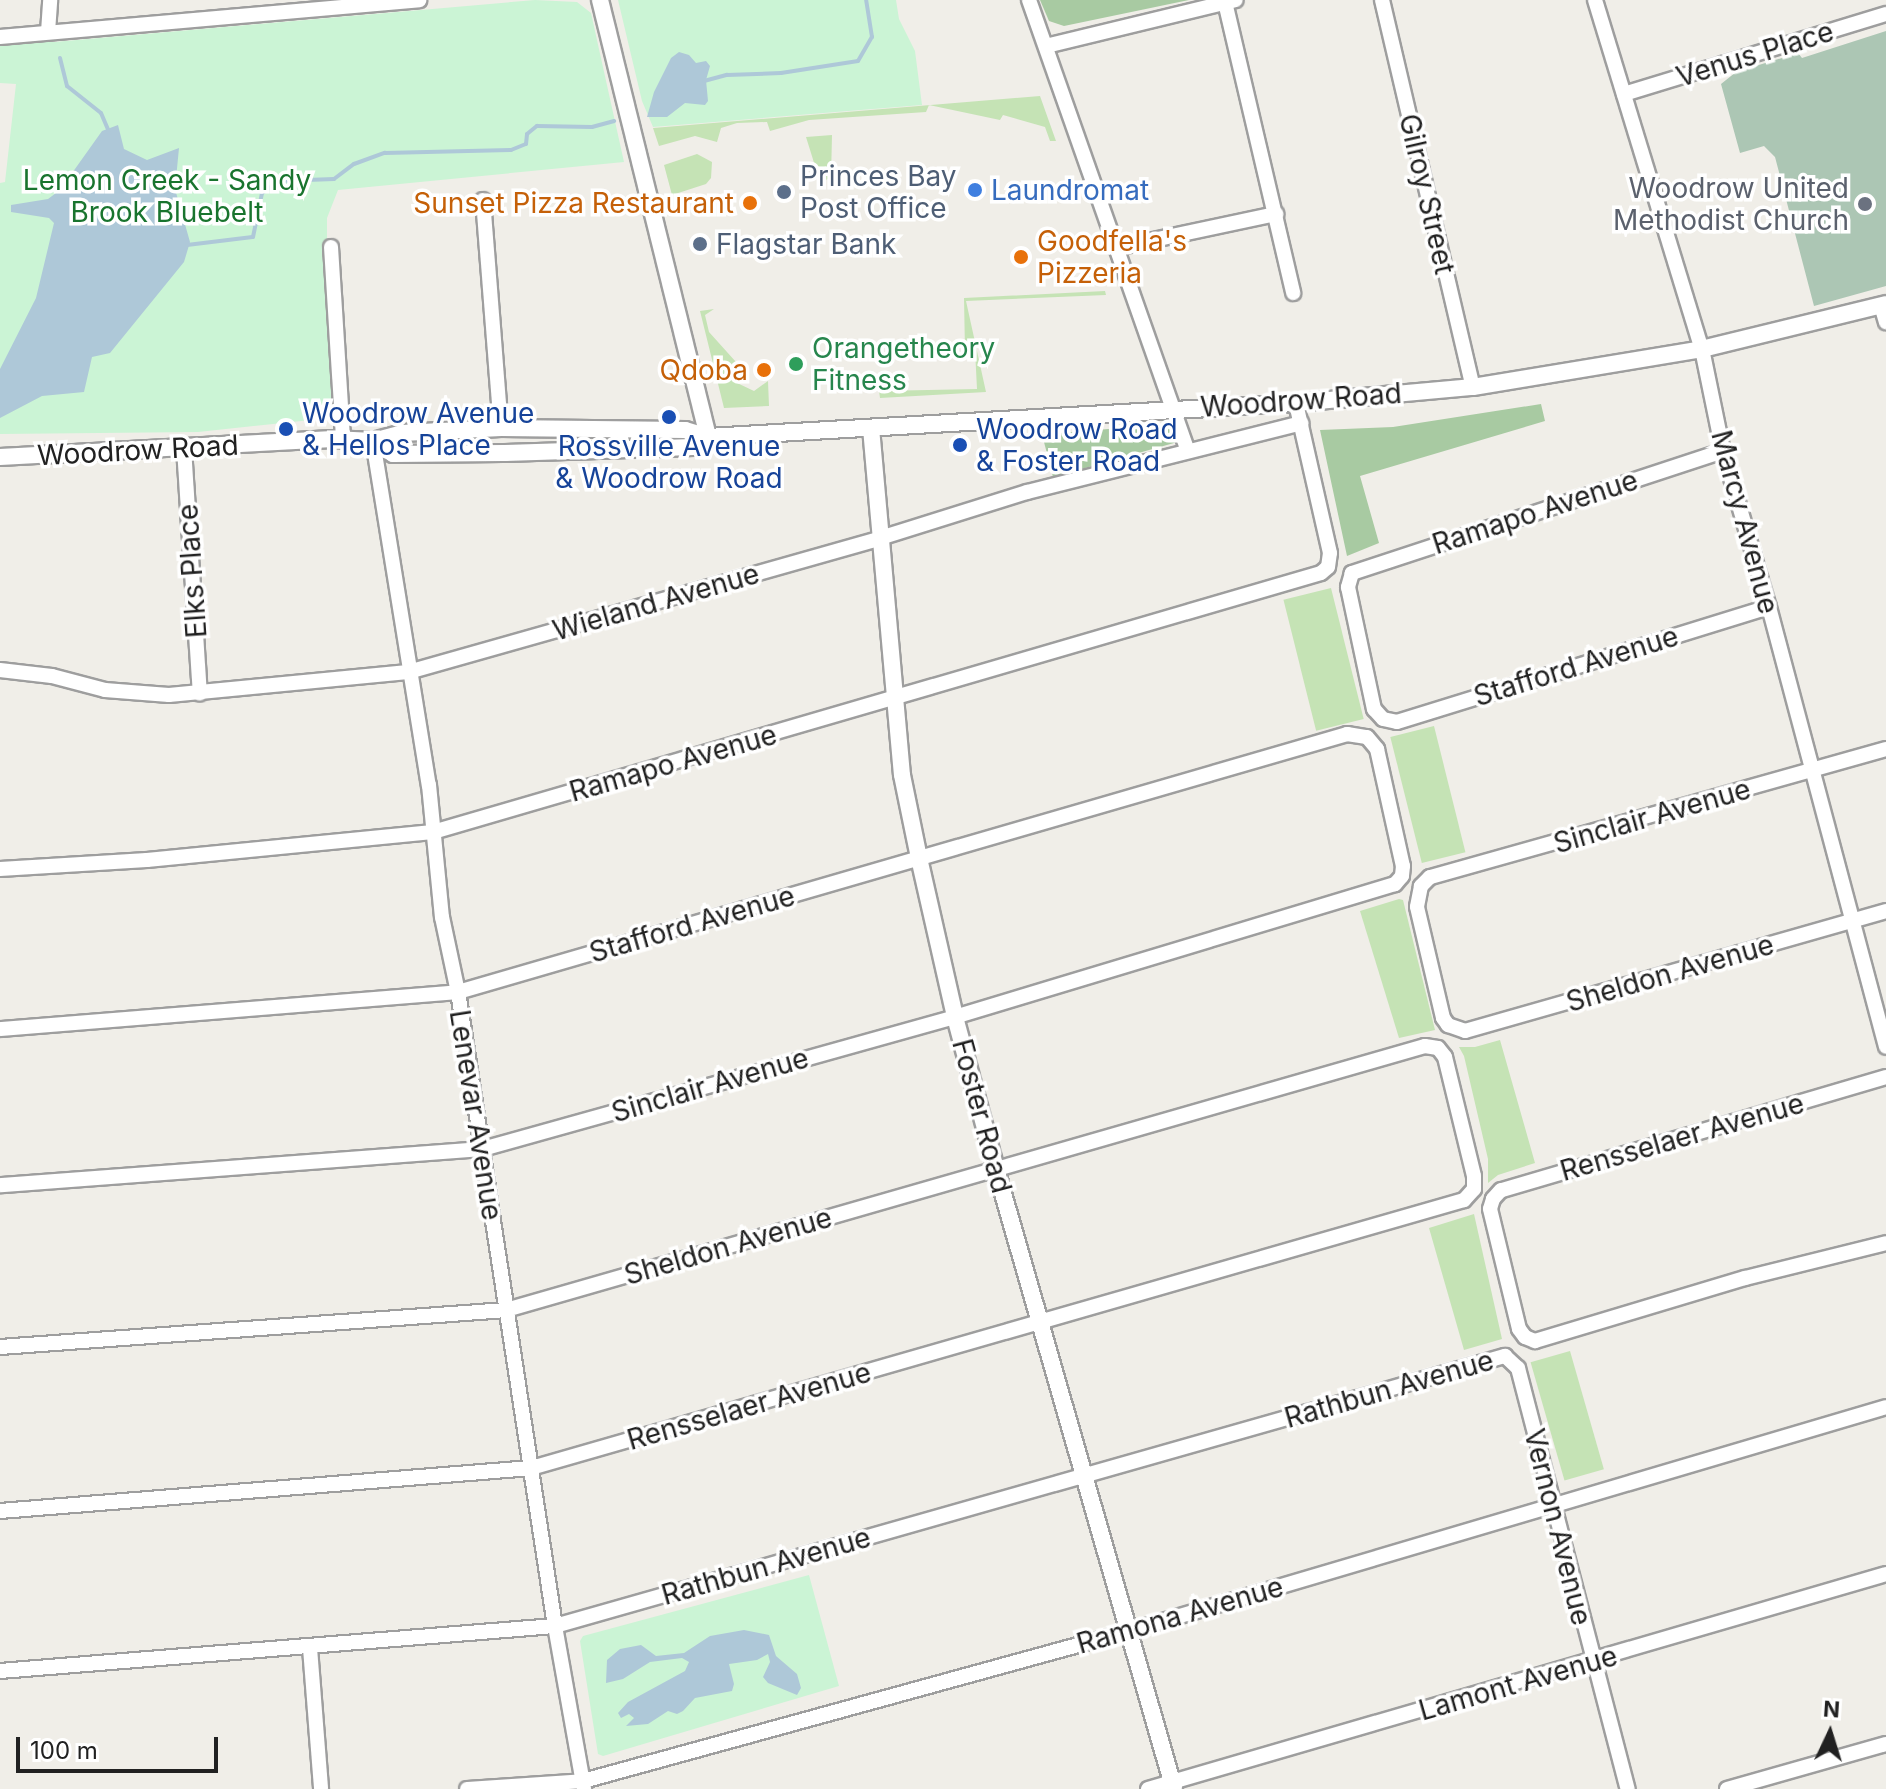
<!DOCTYPE html>
<style>
body{margin:0}
#map{position:relative;width:1886px;height:1789px;overflow:hidden;background:#f0eee8;font-family:Inter,sans-serif}
div>[style]{position:absolute}
[style*='--x']{left:calc(var(--x)*1px);top:calc(var(--y)*1px);width:calc(var(--w)*1px);rotate:calc(var(--a)*1deg)}
.grass>*{inset:0;background:#c5e3b5;transform-origin:0 0}
.forest>*{inset:0;background:#a8caa2}
.cemetery>*{inset:0;background:#acc6b4}
.park>*{inset:0;background:#cbf4d5}
.water>*{inset:0;background:#aec8d8}
.stream>*{height:4px;margin:-2px;padding:0 2px;transform-origin:2px;border-radius:2px;background:#aec8d8}
.roads{filter:drop-shadow(2px 0 #9e9e9e) drop-shadow(-2px 0 #9e9e9e) drop-shadow(0 2px #9e9e9e) drop-shadow(0 -2px #9e9e9e)}
.minor>*{height:14px;margin:-7px;padding:0 7px;transform-origin:7px;border-radius:7px;background:#fff}
.tertiary>*{height:16px;margin:-8px;padding:0 8px;transform-origin:8px;border-radius:8px;background:#fff}
.dots>*{width:22px;height:22px;translate:-50% -50%;box-sizing:border-box;border:4px solid #fff;border-radius:50%}
span{translate:-50% -50%;white-space:nowrap;text-align:center;line-height:1.15;-webkit-text-stroke:7px #fff;paint-order:stroke}
.street-label{font-size:28px;color:#212121}
.service-label{font-size:28px;color:#4e5e75}
.left{translate:0 -50%;text-align:left}
.park-label{font-size:28px;color:#19742e}
.worship-label{font-size:28px;color:#5b616d}
.right{translate:-100% -50%;text-align:right}
.shop-label{font-size:28px;color:#366cbe}
.food-label{font-size:28px;color:#c56008}
.leisure-label{font-size:28px;color:#27864d}
.transit-label{font-size:28px;color:#164399}
.north{position:absolute;left:1790px;top:1693px;width:80px;height:80px;-webkit-text-stroke:6px #fff;paint-order:stroke;rotate:4deg;font-size:22px;font-weight:700;line-height:32px;text-align:center;color:#212121}
.north::after{content:'';display:block;margin:auto;width:28px;height:36px;background:#212121;clip-path:polygon(50% 0,100% 100%,50% 72%,0 100%)}
.scale{position:absolute;left:16px;top:1737px;width:202px;height:36px;box-sizing:border-box;border:4px solid #212121;border-top:0;padding-left:10px;font-size:24px;line-height:28px;white-space:nowrap;color:#212121;-webkit-text-stroke:6px #fff;paint-order:stroke}
</style>
<div id="map">
<div class="grass">
<i style="clip-path:polygon(1040px 96px,1056px 141px,1050px 141px,1045px 127px,1003px 115px,1000px 120px,929px 105px,926px 112px,809px 120px,770px 131px,767px 122px,737px 123px,721px 128px,717px 142px,695px 136px,659px 146px,653px 128px)"></i>
<i style="clip-path:polygon(832px 135px,831px 178px,820px 182px,806px 137px)"></i>
<i style="clip-path:polygon(697px 154px,712px 162px,711px 178px,706px 184px,672px 195px,664px 165px)"></i>
<i style="clip-path:polygon(1105px 291px,1106px 295px,966px 301px,986px 392px,880px 398px,879px 391px,977px 389px,975px 350px,965px 352px,964px 298px)"></i>
<i style="clip-path:polygon(714px 309px,705px 315px,709px 332px,736px 362px,732px 372px,735px 382px,754px 391px,768px 381px,769px 406px,724px 408px,700px 311px)"></i>
<i style="left:1331px;top:588px;width:135px;height:49px;rotate:76deg"></i>
<i style="left:1434px;top:726px;width:130px;height:45px;rotate:76deg"></i>
<i style="clip-path:polygon(1399px 899px,1403px 900px,1435px 1030px,1399px 1038px,1360px 911px)"></i>
<i style="clip-path:polygon(1500px 1040px,1535px 1163px,1498px 1175px,1488px 1183px,1488px 1159px,1464px 1056px,1459px 1047px,1475px 1047px)"></i>
<i style="clip-path:polygon(1474px 1214px,1502px 1339px,1464px 1350px,1429px 1228px)"></i>
<i style="left:1570px;top:1351px;width:123px;height:41px;rotate:74deg"></i>
</div>
<div class="forest">
<i style="clip-path:polygon(1040px 0,1189px 0,1064px 26px,1049px 21px)"></i>
<i style="clip-path:polygon(1541px 404px,1545px 421px,1360px 476px,1379px 543px,1347px 556px,1320px 430px,1393px 427px)"></i>
<i style="clip-path:polygon(1167px 424px,1173px 427px,1178px 439px,1174px 443px,1053px 477px,1044px 442px,1050px 434px)"></i>
</div>
<div class="cemetery">
<i style="clip-path:polygon(1886px 31px,1886px 286px,1814px 306px,1775px 157px,1764px 146px,1740px 153px,1721px 84px,1736px 72px,1798px 53px,1802px 58px)"></i>
</div>
<div class="park">
<i style="clip-path:polygon(535px 0,577px 2px,591px 13px,624px 162px,338px 190px,327px 218px,327px 245px,322px 248px,333px 411px,330px 418px,198px 432px,0 434px,0 183px,5px 182px,16px 84px,0 83px,0 42px,54px 42px)"></i>
<i style="clip-path:polygon(618px 0,896px 0,899px 19px,915px 51px,922px 105px,653px 127px,642px 101px)"></i>
<i style="clip-path:polygon(809px 1575px,839px 1686px,603px 1756px,598px 1754px,580px 1641px,583px 1636px)"></i>
</div>
<div class="water">
<i style="clip-path:polygon(679px 52px,689px 55px,696px 63px,706px 61px,710px 66px,706px 80px,708px 101px,705px 105px,685px 103px,667px 117px,647px 117px,654px 92px,671px 58px)"></i>
<i style="clip-path:polygon(118px 125px,124px 149px,147px 160px,179px 148px,175px 189px,190px 242px,184px 262px,110px 353px,92px 357px,84px 392px,42px 396px,0 418px,0 369px,36px 298px,54px 223px,49px 218px,11px 212px,11px 205px,48px 199px,60px 190px,102px 131px)"></i>
<i style="clip-path:polygon(744px 1630px,769px 1635px,776px 1656px,797px 1674px,801px 1688px,797px 1695px,768px 1683px,763px 1677px,770px 1662px,768px 1654px,757px 1660px,729px 1664px,734px 1684px,732px 1691px,695px 1698px,683px 1711px,677px 1714px,668px 1711px,648px 1724px,626px 1726px,634px 1718px,629px 1714px,621px 1718px,618px 1713px,628px 1702px,685px 1671px,689px 1662px,682px 1658px,650px 1662px,623px 1679px,606px 1683px,607px 1660px,620px 1649px,641px 1645px,656px 1656px,684px 1653px,710px 1636px)"></i>
</div>
<div class="stream">
<i style="--x:60;--y:58;--w:29;--a:76"></i>
<i style="--x:67;--y:86;--w:43;--a:38.5"></i>
<i style="--x:101;--y:113;--w:21;--a:67"></i>
<i style="--x:704;--y:81;--w:24;--a:-15"></i>
<i style="--x:727;--y:75;--w:54;--a:-2.1"></i>
<i style="--x:781;--y:73;--w:78;--a:-8.9"></i>
<i style="--x:858;--y:61;--w:28;--a:-60"></i>
<i style="--x:872;--y:37;--w:37;--a:-99"></i>
<i style="--x:187;--y:245;--w:66;--a:-6.9"></i>
<i style="--x:253;--y:237;--w:45;--a:-78.4"></i>
<i style="--x:262;--y:193;--w:22;--a:-34"></i>
<i style="--x:280;--y:181;--w:54;--a:-2.1"></i>
<i style="--x:334;--y:179;--w:25;--a:-37"></i>
<i style="--x:354;--y:164;--w:33;--a:-20"></i>
<i style="--x:385;--y:153;--w:126;--a:-1.4"></i>
<i style="--x:511;--y:150;--w:16;--a:-22"></i>
<i style="--x:526;--y:144;--w:10;--a:-84"></i>
<i style="--x:527;--y:134;--w:13;--a:-39"></i>
<i style="--x:537;--y:126;--w:55;--a:1"></i>
<i style="--x:592;--y:127;--w:23;--a:-15"></i>
</div>
<div class="roads">
<div class="minor">
<i style="--x:1029;--y:0;--w:478;--a:70.6"></i>
<i style="--x:1382;--y:0;--w:398;--a:76.8"></i>
<i style="--x:1595;--y:0;--w:365;--a:73"></i>
<i style="--x:1702;--y:349;--w:104;--a:78.4"></i>
<i style="--x:1723;--y:451;--w:163;--a:73.6"></i>
<i style="--x:1769;--y:607;--w:455;--a:75.1"></i>
<i style="--x:1225;--y:2;--w:299;--a:76.8"></i>
<i style="--x:48;--y:32;--w:32;--a:-86"></i>
<i style="--x:0;--y:37;--w:421;--a:-5"></i>
<i style="--x:1046;--y:46;--w:195;--a:-13.6"></i>
<i style="--x:1624;--y:94;--w:274;--a:-17"></i>
<i style="--x:483;--y:200;--w:229;--a:85.5"></i>
<i style="--x:331;--y:247;--w:192;--a:86.4"></i>
<i style="--x:1116;--y:248;--w:164;--a:-12"></i>
<i style="--x:1881;--y:305;--w:18;--a:74"></i>
<i style="--x:373;--y:441;--w:349;--a:80.8"></i>
<i style="--x:429;--y:785;--w:133;--a:84.4"></i>
<i style="--x:442;--y:917;--w:77;--a:78"></i>
<i style="--x:458;--y:992;--w:641;--a:81.3"></i>
<i style="--x:555;--y:1626;--w:166;--a:79.9"></i>
<i style="--x:184;--y:448;--w:246;--a:86.3"></i>
<i style="--x:1723;--y:451;--w:391;--a:161.8"></i>
<i style="--x:1352;--y:573;--w:15;--a:106"></i>
<i style="--x:1348;--y:587;--w:125;--a:78"></i>
<i style="--x:1374;--y:709;--w:13;--a:48"></i>
<i style="--x:1383;--y:719;--w:14;--a:12"></i>
<i style="--x:1397;--y:722;--w:389;--a:-17.2"></i>
<i style="--x:0;--y:670;--w:52;--a:6.6"></i>
<i style="--x:52;--y:676;--w:55;--a:14.8"></i>
<i style="--x:105;--y:690;--w:64;--a:4.5"></i>
<i style="--x:169;--y:695;--w:240;--a:-5.5"></i>
<i style="--x:408;--y:672;--w:491;--a:-15.8"></i>
<i style="--x:880;--y:538;--w:154;--a:-17.4"></i>
<i style="--x:1027;--y:492;--w:283;--a:-14.1"></i>
<i style="--x:1886;--y:749;--w:474;--a:164.3"></i>
<i style="--x:1430;--y:877;--w:13;--a:135"></i>
<i style="--x:1421;--y:886;--w:21;--a:101"></i>
<i style="--x:1417;--y:907;--w:114;--a:76.8"></i>
<i style="--x:1443;--y:1018;--w:9;--a:54"></i>
<i style="--x:1448;--y:1025;--w:18;--a:19"></i>
<i style="--x:1465;--y:1031;--w:438;--a:-15.9"></i>
<i style="--x:0;--y:869;--w:147;--a:-3.5"></i>
<i style="--x:147;--y:860;--w:287;--a:-5.6"></i>
<i style="--x:433;--y:832;--w:925;--a:-16.26"></i>
<i style="--x:1321;--y:573;--w:9;--a:-41"></i>
<i style="--x:1328;--y:567;--w:14;--a:-82"></i>
<i style="--x:1330;--y:553;--w:154;--a:-102.8"></i>
<i style="--x:0;--y:1029;--w:459;--a:-4.6"></i>
<i style="--x:458;--y:992;--w:926;--a:-16.18"></i>
<i style="--x:1347;--y:734;--w:20;--a:9"></i>
<i style="--x:1367;--y:737;--w:16;--a:50"></i>
<i style="--x:1377;--y:749;--w:120;--a:77.5"></i>
<i style="--x:1403;--y:866;--w:10;--a:96"></i>
<i style="--x:1402;--y:876;--w:11;--a:131"></i>
<i style="--x:1395;--y:884;--w:460;--a:163.2"></i>
<i style="--x:955;--y:1017;--w:491;--a:164.4"></i>
<i style="--x:482;--y:1149;--w:483;--a:175.7"></i>
<i style="--x:1886;--y:1077;--w:401;--a:163.6"></i>
<i style="--x:1501;--y:1190;--w:12;--a:132"></i>
<i style="--x:1493;--y:1199;--w:10;--a:107"></i>
<i style="--x:1490;--y:1209;--w:123;--a:76.4"></i>
<i style="--x:1519;--y:1329;--w:10;--a:53"></i>
<i style="--x:1525;--y:1337;--w:11;--a:22"></i>
<i style="--x:1535;--y:1341;--w:219;--a:-16.7"></i>
<i style="--x:1745;--y:1278;--w:145;--a:-13.9"></i>
<i style="--x:0;--y:1347;--w:507;--a:-4.18"></i>
<i style="--x:506;--y:1310;--w:956;--a:-16.03"></i>
<i style="--x:1425;--y:1046;--w:13;--a:9"></i>
<i style="--x:1438;--y:1048;--w:11;--a:52"></i>
<i style="--x:1445;--y:1057;--w:122;--a:76.3"></i>
<i style="--x:1474;--y:1176;--w:13;--a:90"></i>
<i style="--x:1474;--y:1189;--w:15;--a:132"></i>
<i style="--x:1464;--y:1200;--w:971;--a:163.97"></i>
<i style="--x:531;--y:1468;--w:533;--a:175.37"></i>
<i style="--x:310;--y:1648;--w:141;--a:85.5"></i>
<i style="--x:0;--y:1671;--w:557;--a:-4.64"></i>
<i style="--x:555;--y:1626;--w:988;--a:-15.87"></i>
<i style="--x:1505;--y:1356;--w:18;--a:43"></i>
<i style="--x:1518;--y:1368;--w:435;--a:75.4"></i>
<i style="--x:467;--y:1789;--w:116;--a:-3.9"></i>
<i style="--x:583;--y:1781;--w:566;--a:-15.36"></i>
<i style="--x:1129;--y:1631;--w:789;--a:-16.48"></i>
<i style="--x:1148;--y:1789;--w:769;--a:-16.24"></i>
<i style="--x:1727;--y:1789;--w:165;--a:-15.8"></i>
</div>
<div class="tertiary">
<i style="--x:600;--y:0;--w:450;--a:76.1"></i>
<i style="--x:871;--y:428;--w:348;--a:84.9"></i>
<i style="--x:902;--y:775;--w:85;--a:78.4"></i>
<i style="--x:919;--y:858;--w:163;--a:77.2"></i>
<i style="--x:955;--y:1017;--w:157;--a:74.9"></i>
<i style="--x:996;--y:1169;--w:645;--a:73.98"></i>
<i style="--x:373;--y:441;--w:24;--a:33"></i>
<i style="--x:393;--y:454;--w:112;--a:-0.5"></i>
<i style="--x:505;--y:453;--w:188;--a:-1.8"></i>
<i style="--x:693;--y:447;--w:18;--a:-34"></i>
<i style="--x:0;--y:457;--w:333;--a:-3.1"></i>
<i style="--x:333;--y:439;--w:40;--a:2.9"></i>
<i style="--x:373;--y:441;--w:30;--a:-15"></i>
<i style="--x:402;--y:433;--w:99;--a:-2.9"></i>
<i style="--x:501;--y:428;--w:184;--a:0.6"></i>
<i style="--x:685;--y:430;--w:24;--a:17"></i>
<i style="--x:708;--y:437;--w:589;--a:-3.31"></i>
<i style="--x:1296;--y:403;--w:178;--a:-5.2"></i>
<i style="--x:1473;--y:387;--w:232;--a:-9.4"></i>
<i style="--x:1702;--y:349;--w:189;--a:-13.7"></i>
</div>
</div>
<div class="dots">
<i style="left:975px;top:190px;background:#3f7fe0"></i>
<i style="left:784px;top:192px;background:#5c6f8a"></i>
<i style="left:750px;top:203px;background:#e8710a"></i>
<i style="left:1865px;top:204px;background:#6b7280"></i>
<i style="left:700px;top:244px;background:#5c6f8a"></i>
<i style="left:1021px;top:257px;background:#e8710a"></i>
<i style="left:796px;top:364px;background:#2e9e5b"></i>
<i style="left:764px;top:370px;background:#e8710a"></i>
<i style="left:669px;top:417px;background:#1a4fb4"></i>
<i style="left:286px;top:429px;background:#1a4fb4"></i>
<i style="left:960px;top:445px;background:#1a4fb4"></i>
</div>
<div class="street-label">
<span style="left:1755px;top:54px;rotate:-17deg">Venus Place</span>
<span style="left:1427px;top:194px;rotate:77deg">Gilroy Street</span>
<span style="left:1301px;top:400px;rotate:-4deg">Woodrow Road</span>
<span style="left:138px;top:450px;rotate:-3deg">Woodrow Road</span>
<span style="left:1535px;top:512px;rotate:-18deg">Ramapo Avenue</span>
<span style="left:1745px;top:522px;rotate:75deg">Marcy Avenue</span>
<span style="left:192px;top:571px;rotate:-94deg">Elks Place</span>
<span style="left:656px;top:602px;rotate:-16deg">Wieland Avenue</span>
<span style="left:1576px;top:666px;rotate:-17deg">Stafford Avenue</span>
<span style="left:673px;top:763px;rotate:-16deg">Ramapo Avenue</span>
<span style="left:1652px;top:816px;rotate:-16deg">Sinclair Avenue</span>
<span style="left:692px;top:924px;rotate:-16deg">Stafford Avenue</span>
<span style="left:1670px;top:973px;rotate:-16deg">Sheldon Avenue</span>
<span style="left:710px;top:1085px;rotate:-16deg">Sinclair Avenue</span>
<span style="left:476px;top:1115px;rotate:81deg">Lenevar Avenue</span>
<span style="left:982px;top:1116px;rotate:75deg">Foster Road</span>
<span style="left:1682px;top:1137px;rotate:-16deg">Rensselaer Avenue</span>
<span style="left:728px;top:1246px;rotate:-16deg">Sheldon Avenue</span>
<span style="left:1389px;top:1389px;rotate:-16deg">Rathbun Avenue</span>
<span style="left:749px;top:1406px;rotate:-16deg">Rensselaer Avenue</span>
<span style="left:1558px;top:1527px;rotate:76deg">Vernon Avenue</span>
<span style="left:766px;top:1566px;rotate:-16deg">Rathbun Avenue</span>
<span style="left:1180px;top:1615px;rotate:-16deg">Ramona Avenue</span>
<span style="left:1518px;top:1683px;rotate:-16deg">Lamont Avenue</span>
</div>
<div class="service-label">
<span class="left" style="left:800px;top:192px">Princes Bay<br>Post Office</span>
<span class="left" style="left:716px;top:244px">Flagstar Bank</span>
</div>
<div class="park-label">
<span style="left:167px;top:196px">Lemon Creek - Sandy<br>Brook Bluebelt</span>
</div>
<div class="worship-label">
<span class="right" style="left:1849px;top:204px">Woodrow United<br>Methodist Church</span>
</div>
<div class="shop-label">
<span class="left" style="left:991px;top:190px">Laundromat</span>
</div>
<div class="food-label">
<span class="right" style="left:734px;top:203px">Sunset Pizza Restaurant</span>
<span class="left" style="left:1037px;top:257px">Goodfella's<br>Pizzeria</span>
<span class="right" style="left:748px;top:370px">Qdoba</span>
</div>
<div class="leisure-label">
<span class="left" style="left:812px;top:364px">Orangetheory<br>Fitness</span>
</div>
<div class="transit-label">
<span class="left" style="left:302px;top:429px">Woodrow Avenue<br>&amp; Hellos Place</span>
<span class="left" style="left:976px;top:445px">Woodrow Road<br>&amp; Foster Road</span>
<span style="left:669px;top:462px">Rossville Avenue<br>&amp; Woodrow Road</span>
</div>
<div class="north">N</div>
<div class="scale">100 m</div>
</div>
